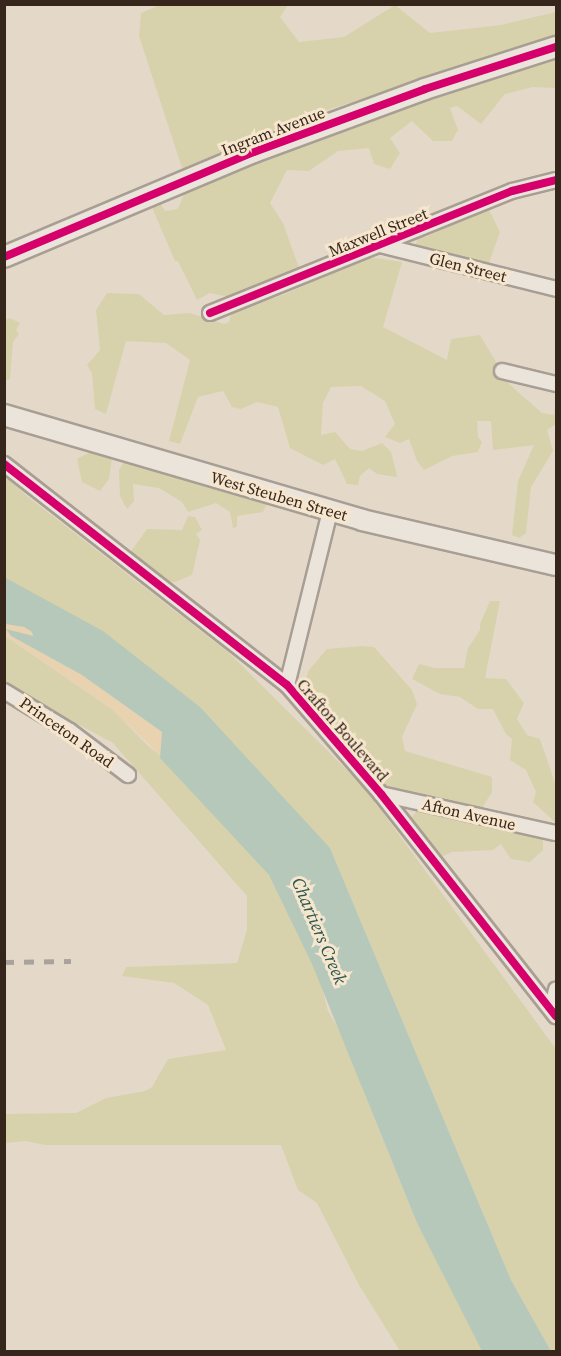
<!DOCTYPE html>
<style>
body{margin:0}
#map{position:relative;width:561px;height:1356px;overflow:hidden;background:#e4d9c9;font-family:"Source Serif 4",serif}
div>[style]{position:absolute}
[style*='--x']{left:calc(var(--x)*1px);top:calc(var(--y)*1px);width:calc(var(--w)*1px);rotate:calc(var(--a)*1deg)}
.green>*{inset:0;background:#d7d2ab}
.sand>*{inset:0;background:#e8d2af}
.water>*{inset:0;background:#b6c8ba}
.roads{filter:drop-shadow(2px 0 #a89e93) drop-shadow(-2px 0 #a89e93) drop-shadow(0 2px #a89e93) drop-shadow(0 -2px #a89e93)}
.street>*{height:14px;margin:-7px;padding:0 7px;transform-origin:7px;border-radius:7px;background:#ebe4db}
.secondary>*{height:20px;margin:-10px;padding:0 10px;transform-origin:10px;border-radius:10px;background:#ebe4db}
.rail>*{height:4.5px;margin-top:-2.25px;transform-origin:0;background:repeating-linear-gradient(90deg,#aaa39b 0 10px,transparent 0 20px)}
.cycleway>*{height:8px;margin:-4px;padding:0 4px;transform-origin:4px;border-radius:4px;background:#d6006c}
span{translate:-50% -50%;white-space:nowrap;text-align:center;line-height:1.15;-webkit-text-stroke:6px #f6e6ce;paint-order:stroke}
.street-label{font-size:16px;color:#36251b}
.water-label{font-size:18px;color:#2a564f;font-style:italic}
.frame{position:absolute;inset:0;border:6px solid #36251b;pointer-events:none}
</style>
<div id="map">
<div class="green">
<i style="clip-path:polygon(160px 5px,288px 5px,280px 17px,299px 42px,344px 37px,395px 5px,430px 33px,501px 25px,556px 12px,556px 37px,321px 112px,183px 171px,139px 36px,141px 13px)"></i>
<i style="clip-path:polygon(556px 53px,556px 88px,533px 87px,505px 94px,481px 124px,457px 106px,450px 108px,458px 130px,452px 141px,433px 141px,412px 121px,390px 138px,400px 153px,390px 169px,374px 164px,369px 148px,338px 151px,309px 171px,287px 170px,270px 203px,283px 223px,299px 268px,229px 297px,210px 293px,197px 300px,178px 261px,175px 261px,151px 205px,160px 203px,165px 211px,178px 209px,186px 189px,298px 141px)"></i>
<i style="clip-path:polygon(488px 208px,500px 232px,487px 268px,428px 249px,422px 250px,416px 244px,418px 237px,426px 237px)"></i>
<i style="clip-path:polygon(369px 257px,402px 262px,383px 327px,447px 360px,451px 339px,480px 335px,509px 384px,542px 413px,554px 415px,556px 401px,556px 424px,547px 430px,553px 451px,531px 487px,526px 533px,519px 538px,512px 535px,518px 481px,534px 445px,493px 450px,491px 421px,477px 421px,478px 437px,482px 442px,478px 452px,452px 456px,424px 470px,417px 461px,409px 439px,400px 443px,385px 437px,395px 424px,385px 401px,361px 386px,331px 387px,323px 403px,321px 435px,335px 432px,350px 449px,362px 451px,382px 443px,391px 452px,397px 475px,396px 477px,377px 474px,369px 468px,360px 476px,358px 485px,347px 484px,335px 459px,323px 465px,290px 448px,278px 407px,257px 402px,241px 409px,232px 407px,223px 391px,198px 397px,180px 444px,169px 441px,190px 360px,166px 343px,126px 341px,106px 414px,95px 409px,92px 373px,87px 365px,100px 350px,96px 310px,107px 293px,139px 294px,164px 315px,190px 313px,224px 324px,229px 322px,232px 311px,283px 295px)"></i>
<i style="clip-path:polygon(10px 318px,20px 323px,16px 330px,19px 334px,13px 342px,10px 379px,5px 381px,5px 320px)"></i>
<i style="clip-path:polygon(94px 450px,112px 457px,109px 479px,100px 491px,82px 482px,77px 459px)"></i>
<i style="clip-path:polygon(126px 458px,217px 484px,222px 490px,269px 499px,263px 512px,237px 516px,237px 527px,233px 528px,230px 512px,216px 503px,188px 512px,182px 502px,159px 488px,133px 484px,134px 501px,127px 509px,120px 496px,119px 470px)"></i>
<i style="clip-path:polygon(4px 475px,27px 496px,229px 653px,364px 787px,556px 1049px,556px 1351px,551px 1351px,511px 1280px,330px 848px,5px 583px)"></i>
<i style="clip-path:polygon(188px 516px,195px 517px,202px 530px,196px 534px,200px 540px,192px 575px,175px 582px,150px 581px,129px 554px,147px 529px,182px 530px)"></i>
<i style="clip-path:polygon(490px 601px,500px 601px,485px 678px,506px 679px,524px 703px,517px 719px,527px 735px,540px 739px,556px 786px,556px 823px,533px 802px,536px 792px,526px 770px,510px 760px,512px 739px,506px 734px,493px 709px,478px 709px,460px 697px,440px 694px,412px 679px,419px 664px,435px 668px,464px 668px,468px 648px,480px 630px,480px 624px)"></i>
<i style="clip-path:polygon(4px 635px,113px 710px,148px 746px,179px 770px,280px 876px,317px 969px,328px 1011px,354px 1055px,363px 1090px,417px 1223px,485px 1351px,400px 1351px,359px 1285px,317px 1203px,298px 1190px,281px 1145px,45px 1145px,26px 1141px,5px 1143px,5px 1114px,76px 1113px,106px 1098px,145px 1091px,152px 1087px,168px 1059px,226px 1050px,208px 1005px,174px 983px,122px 976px,126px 967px,237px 963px,247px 930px,247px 896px,113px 743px,5px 685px)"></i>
<i style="clip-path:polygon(362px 646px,374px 647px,412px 690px,417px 704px,402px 737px,405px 751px,492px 777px,492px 792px,482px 808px,407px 794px,382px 783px,369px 764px,363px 764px,300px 694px,309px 670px,327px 649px)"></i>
<i style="clip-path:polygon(419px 809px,543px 835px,543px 850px,530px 862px,511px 859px,501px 844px,493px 850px,452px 852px,443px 856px,424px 839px,411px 818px)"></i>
</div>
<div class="sand">
<i style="clip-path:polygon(4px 624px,24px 627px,32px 632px,33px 637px,7px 630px,11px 636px,82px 675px,162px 732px,161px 756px,113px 710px,5px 635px)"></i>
</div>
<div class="water">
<i style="clip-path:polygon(4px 577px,103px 631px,200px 707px,330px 848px,511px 1280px,551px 1351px,482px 1351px,417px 1223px,312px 964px,269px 875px,160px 758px,162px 732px,82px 675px,11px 636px,6px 629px,33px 636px,32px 632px,24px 627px,5px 624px)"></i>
</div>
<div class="roads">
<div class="street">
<i style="--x:380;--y:245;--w:181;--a:14"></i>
<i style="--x:210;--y:313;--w:326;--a:-22"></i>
<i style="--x:512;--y:191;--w:45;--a:-14"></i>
<i style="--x:502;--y:371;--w:56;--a:13.5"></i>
<i style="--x:4;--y:464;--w:359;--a:38"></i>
<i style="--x:287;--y:685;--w:144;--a:49.2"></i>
<i style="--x:381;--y:794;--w:283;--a:51.8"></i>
<i style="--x:287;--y:685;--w:179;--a:-76.1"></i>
<i style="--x:4;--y:691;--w:77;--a:31.2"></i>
<i style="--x:70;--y:731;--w:73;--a:37.2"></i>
<i style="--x:381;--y:794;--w:179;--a:12.6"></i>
<i style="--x:552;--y:1007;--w:18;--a:-77"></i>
</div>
<div class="secondary">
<i style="--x:4;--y:257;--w:271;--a:-22.8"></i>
<i style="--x:254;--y:152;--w:182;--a:-20.2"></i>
<i style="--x:425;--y:89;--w:138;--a:-17.8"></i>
<i style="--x:4;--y:415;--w:373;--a:16.3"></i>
<i style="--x:362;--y:520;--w:199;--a:13.1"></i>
</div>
</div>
<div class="rail">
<i style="--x:4;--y:962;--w:67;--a:-0.9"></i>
</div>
<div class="cycleway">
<i style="--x:4;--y:257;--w:271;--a:-22.8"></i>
<i style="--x:254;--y:152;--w:182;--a:-20.2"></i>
<i style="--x:425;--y:89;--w:138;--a:-17.8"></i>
<i style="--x:210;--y:313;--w:326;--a:-22"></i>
<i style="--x:512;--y:191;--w:45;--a:-14"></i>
<i style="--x:4;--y:464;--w:359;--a:38"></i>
<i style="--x:287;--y:685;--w:144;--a:49.2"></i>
<i style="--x:381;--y:794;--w:283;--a:51.8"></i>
</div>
<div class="street-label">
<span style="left:273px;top:131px;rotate:-21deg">Ingram Avenue</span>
<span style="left:378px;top:232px;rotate:-22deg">Maxwell Street</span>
<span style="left:468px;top:267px;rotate:14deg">Glen Street</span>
<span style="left:279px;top:496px;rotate:16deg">West Steuben Street</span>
<span style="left:343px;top:730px;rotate:49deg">Crafton Boulevard</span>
<span style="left:67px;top:732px;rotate:35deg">Princeton Road</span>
<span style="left:469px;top:814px;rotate:13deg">Afton Avenue</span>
</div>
<div class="water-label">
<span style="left:319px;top:931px;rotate:67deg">Chartiers Creek</span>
</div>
<div class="frame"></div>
</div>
